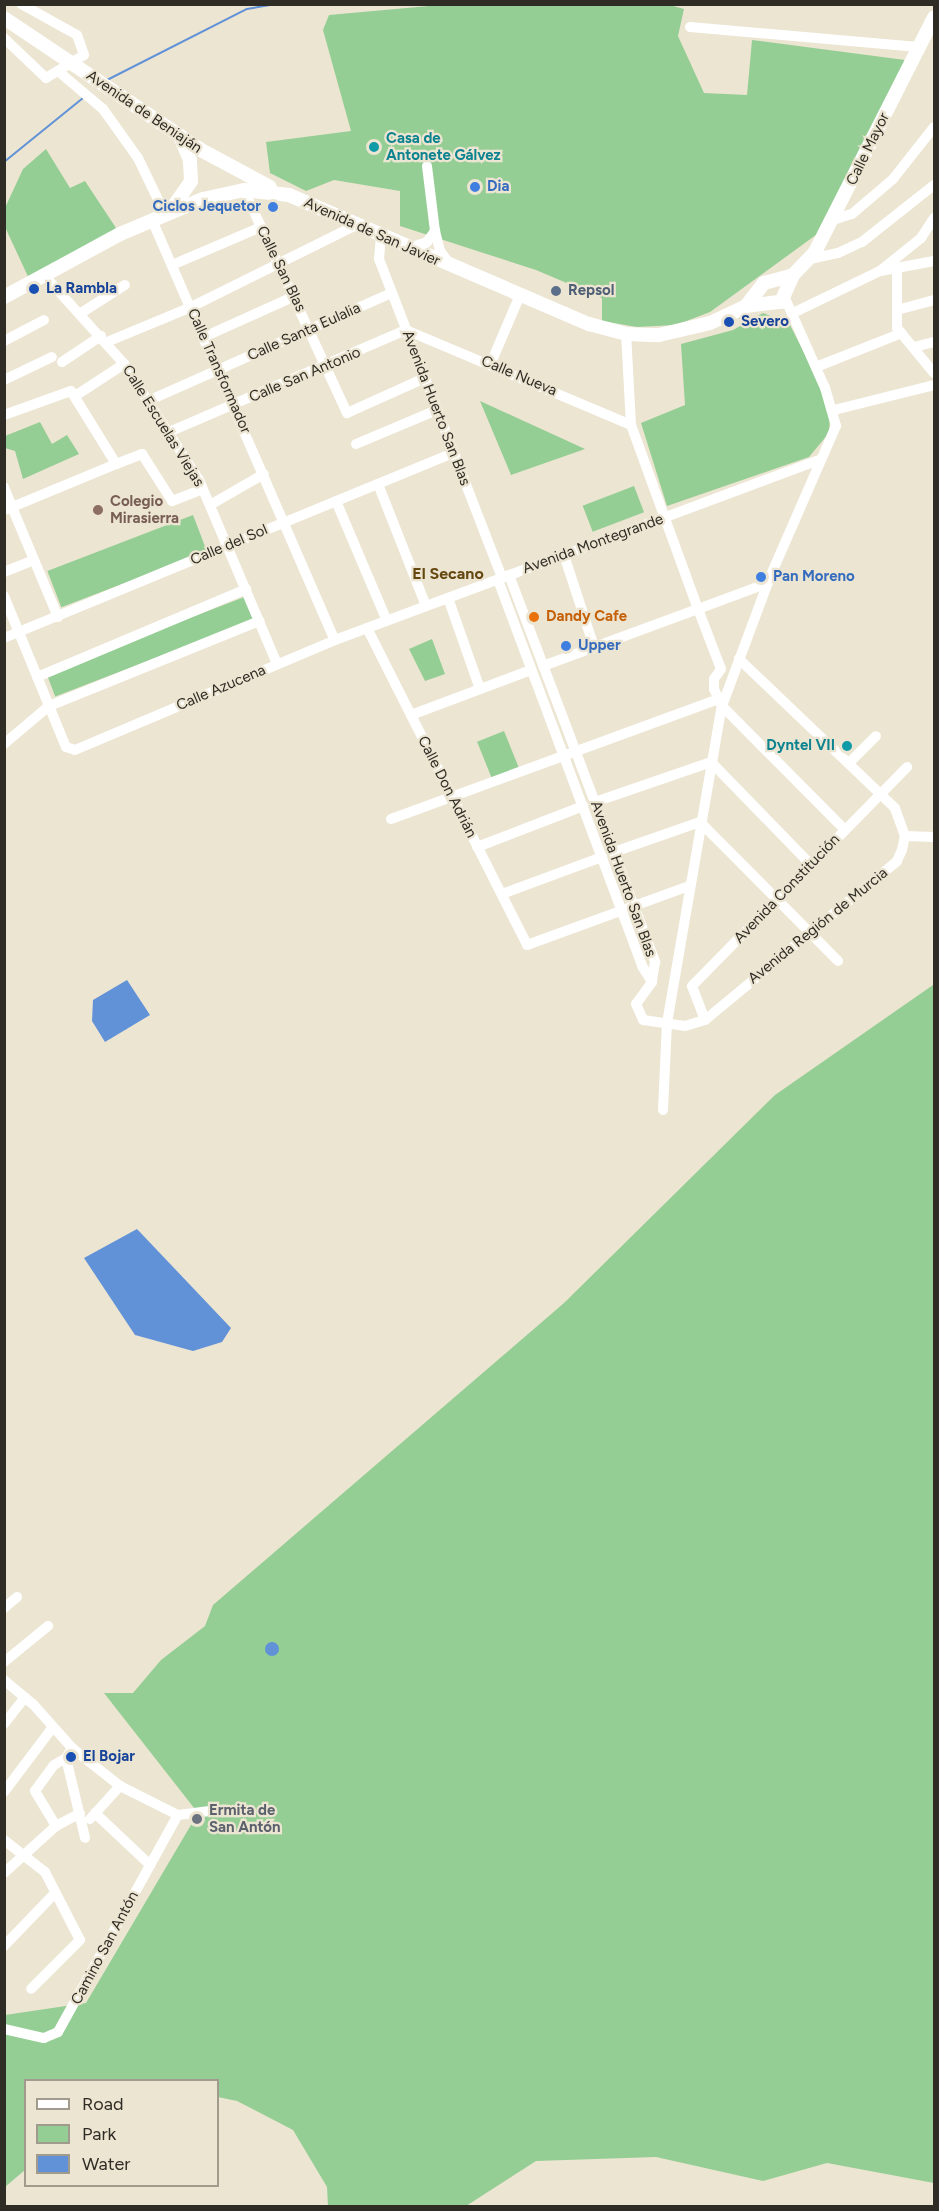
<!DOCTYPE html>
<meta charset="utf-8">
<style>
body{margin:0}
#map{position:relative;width:939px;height:2211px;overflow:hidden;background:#ece5d2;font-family:Figtree,sans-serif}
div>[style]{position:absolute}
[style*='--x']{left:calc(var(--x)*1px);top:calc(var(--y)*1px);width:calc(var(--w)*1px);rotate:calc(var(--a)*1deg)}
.green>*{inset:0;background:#95ce94;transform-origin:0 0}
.water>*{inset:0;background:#6192d7}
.round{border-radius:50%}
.stream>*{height:2px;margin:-1px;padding:0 1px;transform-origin:1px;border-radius:1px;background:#6192d7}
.minor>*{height:10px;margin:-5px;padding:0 5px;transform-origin:5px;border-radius:5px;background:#fff}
.major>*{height:14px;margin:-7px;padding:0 7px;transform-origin:7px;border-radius:7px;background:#fff}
.dots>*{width:16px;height:16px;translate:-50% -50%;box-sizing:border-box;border:3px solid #ece5d2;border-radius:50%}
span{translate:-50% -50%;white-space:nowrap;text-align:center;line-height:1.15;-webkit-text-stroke:4.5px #ece5d2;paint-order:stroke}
.street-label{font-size:15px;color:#2f2c25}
.culture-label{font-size:15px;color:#0d838f;font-weight:700}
.left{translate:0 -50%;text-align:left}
.right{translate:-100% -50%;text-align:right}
.shop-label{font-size:15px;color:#366cbe;font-weight:700}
.transit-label{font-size:15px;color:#164399;font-weight:700}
.service-label{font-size:15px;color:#4e5e75;font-weight:700}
.education-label{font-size:15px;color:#785e54;font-weight:700}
.food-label{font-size:15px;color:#c56008;font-weight:700}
.worship-label{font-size:15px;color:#5b616d;font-weight:700}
.neighbourhood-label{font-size:16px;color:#65470f;font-weight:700}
.frame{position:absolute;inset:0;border:6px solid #2f2c25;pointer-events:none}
.legend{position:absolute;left:24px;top:2079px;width:195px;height:108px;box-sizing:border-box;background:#ece5d2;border:2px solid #a09b8d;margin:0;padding:8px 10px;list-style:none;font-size:18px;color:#2f2c25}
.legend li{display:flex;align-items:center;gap:12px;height:30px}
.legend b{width:30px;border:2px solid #a09b8d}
</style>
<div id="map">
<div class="green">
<i style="clip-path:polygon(451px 4px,666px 4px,684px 9px,678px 36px,704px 93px,747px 95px,752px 40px,905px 60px,820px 232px,710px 312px,676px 325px,637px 327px,602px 321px,602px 298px,536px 270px,400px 226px,400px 191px,334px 180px,306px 191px,270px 173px,266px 142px,351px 131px,323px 30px,329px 15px)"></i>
<i style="clip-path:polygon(46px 149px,70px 188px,85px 181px,120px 234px,31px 283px,5px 227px,4px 210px,23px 169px)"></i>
<i style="clip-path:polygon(763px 313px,789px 323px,819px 382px,830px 416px,829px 433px,809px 457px,667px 506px,641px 423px,685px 405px,681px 344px,733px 330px)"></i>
<i style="clip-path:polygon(480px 401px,585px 449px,511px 475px)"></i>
<i style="clip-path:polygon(40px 422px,52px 444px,67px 435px,79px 454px,23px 479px,15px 451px,5px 448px,5px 436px)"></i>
<i style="left:634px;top:486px;width:28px;height:55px;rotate:69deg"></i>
<i style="left:193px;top:515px;width:39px;height:156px;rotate:69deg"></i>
<i style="left:247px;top:596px;width:25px;height:215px;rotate:69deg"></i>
<i style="clip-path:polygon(432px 639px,445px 674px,425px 681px,409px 649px)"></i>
<i style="left:504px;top:731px;width:41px;height:29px;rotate:68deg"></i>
<i style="clip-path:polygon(934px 980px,934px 2183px,827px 2163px,763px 2181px,656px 2157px,536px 2161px,466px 2206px,328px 2206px,327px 2187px,293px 2130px,237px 2101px,218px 2097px,218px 2080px,26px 2080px,25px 2170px,5px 2187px,5px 2015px,86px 2003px,198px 1813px,104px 1693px,133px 1693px,161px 1660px,205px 1626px,213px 1605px,564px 1303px,775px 1095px,933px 985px)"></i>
</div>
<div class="water">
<i style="clip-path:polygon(127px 980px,150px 1015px,105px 1042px,92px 1021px,93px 1000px)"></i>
<i style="clip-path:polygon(137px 1229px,231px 1328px,222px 1342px,193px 1351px,135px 1335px,84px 1258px)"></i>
<i class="round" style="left:265px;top:1642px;width:14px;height:14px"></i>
</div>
<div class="stream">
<i style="--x:107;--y:80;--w:157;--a:-26.9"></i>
<i style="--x:247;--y:9;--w:29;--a:-10"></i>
<i style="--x:4;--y:162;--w:102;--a:-39"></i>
</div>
<div class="minor">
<i style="--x:690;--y:27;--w:229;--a:5"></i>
<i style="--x:4;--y:38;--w:58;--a:43.6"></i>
<i style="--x:46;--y:78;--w:44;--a:-31.2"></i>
<i style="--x:84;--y:55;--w:21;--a:-109"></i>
<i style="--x:77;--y:35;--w:64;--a:-151"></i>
<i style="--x:58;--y:71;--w:59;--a:40.2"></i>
<i style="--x:103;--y:109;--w:60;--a:54.5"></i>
<i style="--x:138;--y:158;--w:62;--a:64.3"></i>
<i style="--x:427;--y:166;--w:65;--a:83"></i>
<i style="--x:435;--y:231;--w:21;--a:76"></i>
<i style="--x:440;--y:251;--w:15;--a:53"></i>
<i style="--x:244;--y:190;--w:246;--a:65.2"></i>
<i style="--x:347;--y:413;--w:85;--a:-24.2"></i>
<i style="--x:152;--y:220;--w:458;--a:66.5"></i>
<i style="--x:833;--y:220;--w:20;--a:-18"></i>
<i style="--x:852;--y:214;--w:54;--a:-40.5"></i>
<i style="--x:893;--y:179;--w:66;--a:-51.7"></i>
<i style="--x:381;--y:236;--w:23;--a:95"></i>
<i style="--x:379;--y:259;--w:342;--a:68.9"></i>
<i style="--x:409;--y:248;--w:19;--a:-18"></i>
<i style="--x:427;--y:242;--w:14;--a:-54"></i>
<i style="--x:810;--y:259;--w:29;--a:-12"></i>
<i style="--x:838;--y:253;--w:26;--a:-25"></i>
<i style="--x:862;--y:242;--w:92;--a:-38.4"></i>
<i style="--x:172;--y:265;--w:97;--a:-23.1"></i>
<i style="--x:897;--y:269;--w:59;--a:90"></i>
<i style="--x:897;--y:328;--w:58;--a:50.6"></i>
<i style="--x:880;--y:271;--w:53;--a:-38.8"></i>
<i style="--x:921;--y:238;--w:24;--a:-57"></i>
<i style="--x:44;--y:275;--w:120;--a:48"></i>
<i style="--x:124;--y:364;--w:138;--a:57.1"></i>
<i style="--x:199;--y:480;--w:200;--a:67"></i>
<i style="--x:897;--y:310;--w:38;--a:-15"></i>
<i style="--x:81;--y:313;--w:52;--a:-32.5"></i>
<i style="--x:793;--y:313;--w:97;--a:-25.8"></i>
<i style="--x:880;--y:271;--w:55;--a:-10.5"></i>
<i style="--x:204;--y:337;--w:100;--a:-24.3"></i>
<i style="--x:4;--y:341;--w:45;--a:-27.7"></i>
<i style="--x:107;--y:342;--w:91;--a:-22.6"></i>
<i style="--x:191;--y:307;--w:184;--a:-26.4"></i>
<i style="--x:914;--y:347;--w:21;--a:-14"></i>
<i style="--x:62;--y:362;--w:47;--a:-33.7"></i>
<i style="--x:491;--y:363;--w:74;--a:-66.9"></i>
<i style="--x:816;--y:367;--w:92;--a:-21.6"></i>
<i style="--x:4;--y:380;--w:53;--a:-25.6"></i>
<i style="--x:75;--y:396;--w:59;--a:-33.1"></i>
<i style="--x:150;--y:400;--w:264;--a:-23.9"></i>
<i style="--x:834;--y:410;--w:103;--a:-14"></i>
<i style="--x:4;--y:415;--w:71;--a:-19.7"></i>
<i style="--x:71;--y:391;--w:86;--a:58.3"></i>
<i style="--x:116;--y:464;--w:28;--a:-21"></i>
<i style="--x:142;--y:454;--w:56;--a:57.4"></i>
<i style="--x:172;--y:501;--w:33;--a:-21"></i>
<i style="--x:169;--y:432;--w:258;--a:-23.3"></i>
<i style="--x:406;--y:330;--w:244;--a:22.9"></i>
<i style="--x:356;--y:444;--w:88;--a:-22.8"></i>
<i style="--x:378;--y:484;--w:131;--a:68.5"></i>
<i style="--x:4;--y:487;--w:22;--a:68"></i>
<i style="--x:12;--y:507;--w:9;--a:159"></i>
<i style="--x:336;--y:501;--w:130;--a:67"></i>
<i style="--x:210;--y:505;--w:62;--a:-29.9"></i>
<i style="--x:564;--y:555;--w:97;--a:71.9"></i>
<i style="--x:4;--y:572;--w:32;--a:-22"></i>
<i style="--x:509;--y:575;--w:414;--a:69.3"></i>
<i style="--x:655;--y:962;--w:20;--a:99"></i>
<i style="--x:652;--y:982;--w:27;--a:126"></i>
<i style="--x:636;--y:1004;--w:17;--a:66"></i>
<i style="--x:643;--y:1020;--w:42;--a:8.1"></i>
<i style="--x:685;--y:1026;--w:21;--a:-17"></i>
<i style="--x:705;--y:1020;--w:249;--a:-39.6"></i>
<i style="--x:897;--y:861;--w:12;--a:-66"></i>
<i style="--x:902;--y:850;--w:14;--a:-78"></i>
<i style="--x:905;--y:836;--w:30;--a:-110"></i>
<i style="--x:895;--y:808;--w:216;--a:-136.3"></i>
<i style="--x:498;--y:580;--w:412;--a:69.5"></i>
<i style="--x:642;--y:966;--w:19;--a:58"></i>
<i style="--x:768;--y:583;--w:75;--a:159.6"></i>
<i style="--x:698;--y:609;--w:64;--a:69"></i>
<i style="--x:721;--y:669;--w:12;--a:125"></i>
<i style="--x:714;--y:679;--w:10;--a:90"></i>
<i style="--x:714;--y:689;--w:19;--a:65"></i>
<i style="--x:722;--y:706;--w:175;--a:45.2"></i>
<i style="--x:4;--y:596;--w:163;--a:67.7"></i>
<i style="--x:66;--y:747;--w:9;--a:18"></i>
<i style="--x:75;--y:750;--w:282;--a:-22.9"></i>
<i style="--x:335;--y:640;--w:516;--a:-20.4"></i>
<i style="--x:448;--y:598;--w:96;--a:70.6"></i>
<i style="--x:58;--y:617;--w:119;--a:-112.7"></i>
<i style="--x:12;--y:507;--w:113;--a:-22.5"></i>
<i style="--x:367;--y:628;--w:355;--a:63.2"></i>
<i style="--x:527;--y:945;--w:172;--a:-20"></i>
<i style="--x:4;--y:638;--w:486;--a:-22.4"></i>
<i style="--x:543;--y:666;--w:165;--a:-20.2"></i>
<i style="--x:698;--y:609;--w:196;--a:-110"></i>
<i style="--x:631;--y:425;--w:91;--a:-93.1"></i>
<i style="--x:37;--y:677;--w:227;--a:-22.8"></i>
<i style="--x:411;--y:715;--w:128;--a:-20.6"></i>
<i style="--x:4;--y:744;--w:59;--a:-40.2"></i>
<i style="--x:49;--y:706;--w:227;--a:-22"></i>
<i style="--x:849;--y:763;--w:38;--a:-45"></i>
<i style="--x:595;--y:802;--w:123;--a:-19"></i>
<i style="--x:711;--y:762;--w:144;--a:45.8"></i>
<i style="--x:391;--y:819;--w:349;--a:-20.1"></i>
<i style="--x:905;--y:836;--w:29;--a:2"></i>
<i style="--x:477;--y:847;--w:114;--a:-21.1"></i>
<i style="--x:614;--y:852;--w:91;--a:-19.2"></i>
<i style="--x:700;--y:822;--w:196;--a:45.2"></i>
<i style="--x:502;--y:894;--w:107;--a:-20.3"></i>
<i style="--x:705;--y:1020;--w:36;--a:-111"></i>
<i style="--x:692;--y:986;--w:307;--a:-45.5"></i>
<i style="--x:663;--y:1110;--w:87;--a:-87.4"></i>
<i style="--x:667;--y:1023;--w:322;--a:-80.2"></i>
<i style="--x:722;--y:706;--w:138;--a:-69.6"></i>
<i style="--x:770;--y:577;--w:165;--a:-66.4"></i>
<i style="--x:836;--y:426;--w:40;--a:-106"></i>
<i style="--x:825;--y:388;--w:101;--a:-114"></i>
<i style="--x:4;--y:1608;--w:17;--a:-40"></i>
<i style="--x:4;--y:1662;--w:57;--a:-39.3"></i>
<i style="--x:4;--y:1680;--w:38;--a:40"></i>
<i style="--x:33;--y:1704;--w:59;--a:48.4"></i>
<i style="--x:72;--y:1748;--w:61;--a:38.4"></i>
<i style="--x:120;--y:1786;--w:65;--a:26.6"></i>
<i style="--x:178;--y:1815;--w:40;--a:-7.1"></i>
<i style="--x:4;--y:1724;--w:34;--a:-52"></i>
<i style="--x:66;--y:1758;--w:82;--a:76.6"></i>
<i style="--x:4;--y:1792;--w:81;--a:-53"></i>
<i style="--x:95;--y:1813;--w:76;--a:43.4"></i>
<i style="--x:90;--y:1819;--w:45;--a:-47.7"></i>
<i style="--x:56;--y:1826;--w:41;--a:-121"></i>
<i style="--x:35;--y:1791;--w:32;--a:-54"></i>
<i style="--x:54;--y:1765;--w:14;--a:-30"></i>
<i style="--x:66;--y:1758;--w:12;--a:-59"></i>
<i style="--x:4;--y:1840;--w:52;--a:38"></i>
<i style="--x:45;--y:1872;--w:76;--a:62.8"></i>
<i style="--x:80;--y:1940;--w:69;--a:135"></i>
<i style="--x:4;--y:1873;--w:70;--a:-42.1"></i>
<i style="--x:56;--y:1826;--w:27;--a:-28"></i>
<i style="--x:4;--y:1946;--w:74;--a:-46.1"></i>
<i style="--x:4;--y:2029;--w:41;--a:12.7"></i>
<i style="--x:44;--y:2038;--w:15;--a:-23"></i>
<i style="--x:58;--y:2032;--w:248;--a:-61.1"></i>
</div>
<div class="major">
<i style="--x:4;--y:18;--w:237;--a:33.8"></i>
<i style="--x:201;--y:150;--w:78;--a:28.2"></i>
<i style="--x:171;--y:210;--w:35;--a:-55"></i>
<i style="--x:191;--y:181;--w:21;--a:-93"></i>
<i style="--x:190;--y:160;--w:23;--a:-113"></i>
<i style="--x:4;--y:297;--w:132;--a:-28.5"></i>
<i style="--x:120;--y:234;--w:90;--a:-22.9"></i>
<i style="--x:203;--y:199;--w:42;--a:-12.4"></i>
<i style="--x:244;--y:190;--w:45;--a:6.3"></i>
<i style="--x:289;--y:195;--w:327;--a:23.3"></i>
<i style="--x:589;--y:324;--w:38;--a:15"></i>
<i style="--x:626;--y:334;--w:33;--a:2"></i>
<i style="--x:659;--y:335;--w:52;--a:-13.2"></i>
<i style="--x:710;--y:323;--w:40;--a:-25"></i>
<i style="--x:746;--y:306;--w:29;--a:-52"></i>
<i style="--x:764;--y:283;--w:30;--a:-15"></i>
<i style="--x:746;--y:306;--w:35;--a:-7"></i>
<i style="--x:781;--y:302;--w:30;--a:-66"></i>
<i style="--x:793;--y:275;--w:32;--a:-46"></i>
<i style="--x:815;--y:252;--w:263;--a:-63.1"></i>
</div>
<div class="dots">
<i style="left:374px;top:147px;background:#0f9aa8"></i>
<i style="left:475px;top:187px;background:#3f7fe0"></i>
<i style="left:273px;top:207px;background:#3f7fe0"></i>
<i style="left:34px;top:289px;background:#1a4fb4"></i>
<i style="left:556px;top:291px;background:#5c6f8a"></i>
<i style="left:729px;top:322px;background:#1a4fb4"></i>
<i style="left:98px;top:510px;background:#8d6e63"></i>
<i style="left:761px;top:577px;background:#3f7fe0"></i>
<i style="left:534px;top:617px;background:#e8710a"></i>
<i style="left:566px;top:646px;background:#3f7fe0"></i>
<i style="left:847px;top:746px;background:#0f9aa8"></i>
<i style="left:71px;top:1757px;background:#1a4fb4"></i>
<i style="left:197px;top:1819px;background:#6b7280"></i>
</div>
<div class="street-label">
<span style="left:144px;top:112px;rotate:34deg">Avenida de Beniaján</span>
<span style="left:868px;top:149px;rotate:-64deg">Calle Mayor</span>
<span style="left:372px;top:232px;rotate:24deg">Avenida de San Javier</span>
<span style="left:281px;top:269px;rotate:64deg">Calle San Blas</span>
<span style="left:304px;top:332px;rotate:-24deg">Calle Santa Eulalia</span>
<span style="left:219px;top:371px;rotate:66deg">Calle Transformador</span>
<span style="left:305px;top:375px;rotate:-23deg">Calle San Antonio</span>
<span style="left:519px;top:376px;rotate:23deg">Calle Nueva</span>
<span style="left:436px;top:408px;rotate:69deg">Avenida Huerto San Blas</span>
<span style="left:163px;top:426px;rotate:58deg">Calle Escuelas Viejas</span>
<span style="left:593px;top:544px;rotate:-20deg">Avenida Montegrande</span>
<span style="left:229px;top:545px;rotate:-23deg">Calle del Sol</span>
<span style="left:221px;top:688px;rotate:-23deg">Calle Azucena</span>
<span style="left:447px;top:787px;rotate:63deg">Calle Don Adrián</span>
<span style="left:623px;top:879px;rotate:70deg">Avenida Huerto San Blas</span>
<span style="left:787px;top:889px;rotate:-46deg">Avenida Constitución</span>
<span style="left:818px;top:926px;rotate:-39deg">Avenida Región de Murcia</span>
<span style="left:105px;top:1948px;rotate:-62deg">Camino San Antón</span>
</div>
<div class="culture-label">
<span class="left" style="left:386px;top:147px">Casa de<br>Antonete Gálvez</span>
<span class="right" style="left:835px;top:746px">Dyntel VII</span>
</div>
<div class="shop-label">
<span class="left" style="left:487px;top:187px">Dia</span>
<span class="right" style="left:261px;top:207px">Ciclos Jequetor</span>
<span class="left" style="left:773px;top:577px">Pan Moreno</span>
<span class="left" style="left:578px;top:646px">Upper</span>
</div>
<div class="transit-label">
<span class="left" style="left:46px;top:289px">La Rambla</span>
<span class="left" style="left:741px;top:322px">Severo</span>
<span class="left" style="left:83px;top:1757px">El Bojar</span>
</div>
<div class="service-label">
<span class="left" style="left:568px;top:291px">Repsol</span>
</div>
<div class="education-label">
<span class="left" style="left:110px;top:510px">Colegio<br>Mirasierra</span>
</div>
<div class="food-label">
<span class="left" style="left:546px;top:617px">Dandy Cafe</span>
</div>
<div class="worship-label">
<span class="left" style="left:209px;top:1819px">Ermita de<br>San Antón</span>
</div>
<div class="neighbourhood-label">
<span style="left:448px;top:574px">El Secano</span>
</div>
<div class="frame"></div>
<ul class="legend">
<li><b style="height:8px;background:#fff"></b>Road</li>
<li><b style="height:16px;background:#95ce94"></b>Park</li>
<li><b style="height:16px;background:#6192d7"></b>Water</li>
</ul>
</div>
